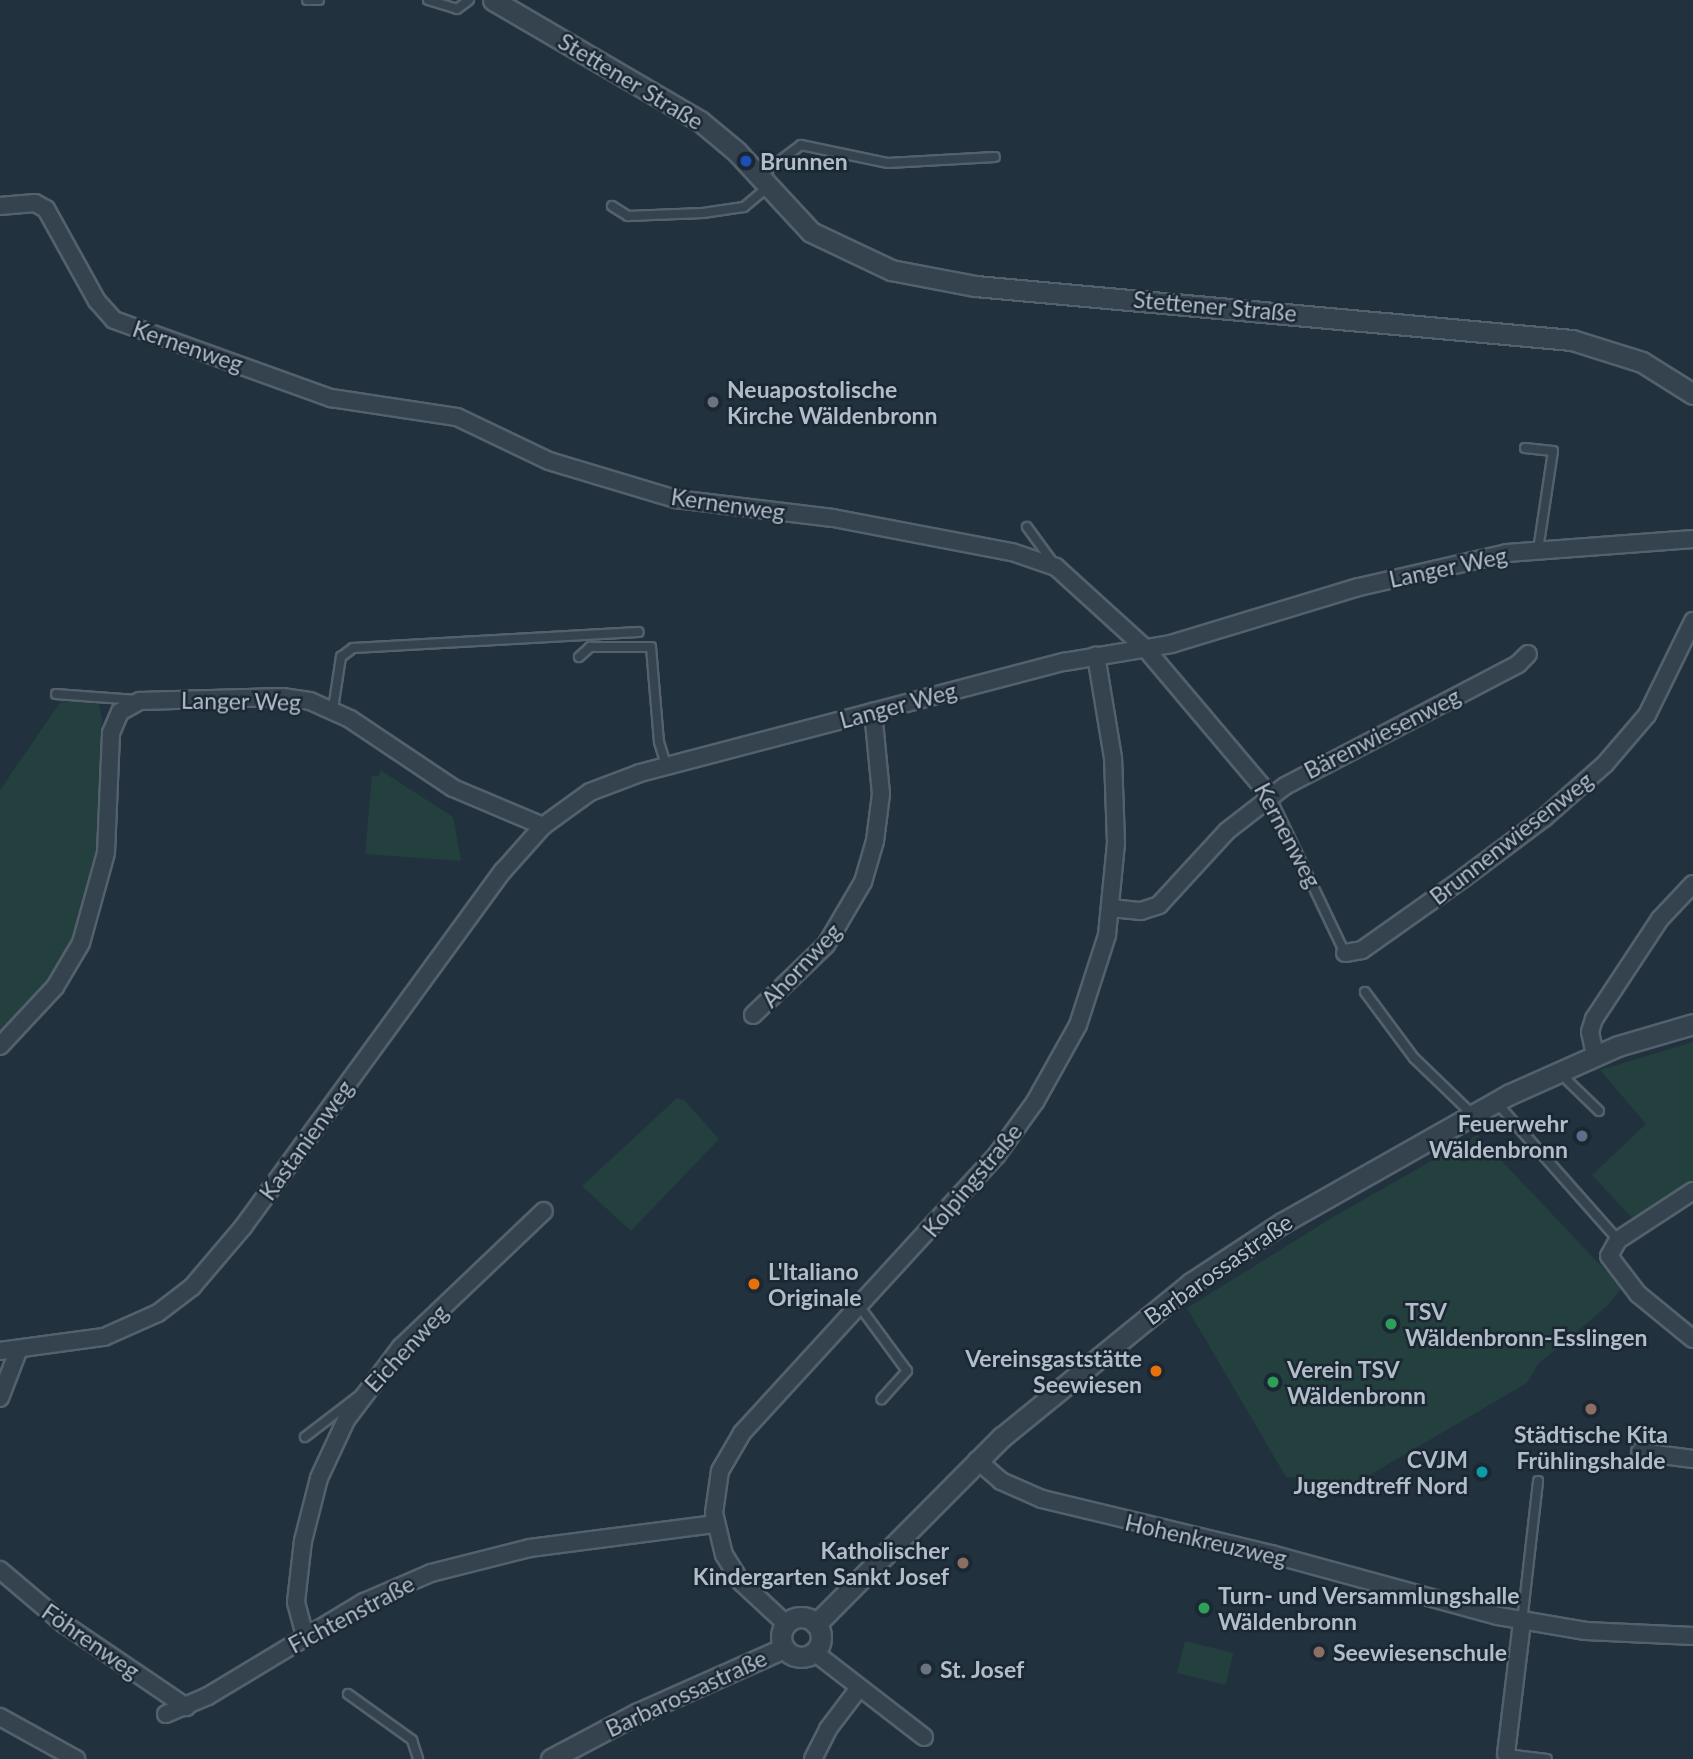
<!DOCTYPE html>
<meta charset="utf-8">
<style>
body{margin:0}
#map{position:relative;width:1693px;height:1759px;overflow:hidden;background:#21323e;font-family:Lato,sans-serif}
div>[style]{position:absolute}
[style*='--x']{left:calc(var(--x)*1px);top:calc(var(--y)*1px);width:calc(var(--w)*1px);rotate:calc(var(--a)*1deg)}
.green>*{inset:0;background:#233f3e;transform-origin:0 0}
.roads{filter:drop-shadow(2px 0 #54616c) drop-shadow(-2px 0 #54616c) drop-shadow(0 2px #54616c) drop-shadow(0 -2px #54616c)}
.service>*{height:8px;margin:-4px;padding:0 4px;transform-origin:4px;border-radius:4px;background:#35434e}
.minor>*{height:16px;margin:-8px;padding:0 8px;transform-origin:8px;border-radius:8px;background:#35434e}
.tertiary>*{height:19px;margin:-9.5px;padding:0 9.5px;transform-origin:9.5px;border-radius:9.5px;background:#35434e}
.tertiary>.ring{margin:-9.5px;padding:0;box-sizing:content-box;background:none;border:19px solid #35434e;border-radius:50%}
.dots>*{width:19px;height:19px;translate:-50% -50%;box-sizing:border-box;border:4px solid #1b2833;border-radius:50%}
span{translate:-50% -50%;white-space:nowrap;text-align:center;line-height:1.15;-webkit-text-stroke:5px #1b2833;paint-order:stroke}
.street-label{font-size:23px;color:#b1bec9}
.poi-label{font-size:23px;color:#b1bec9;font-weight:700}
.left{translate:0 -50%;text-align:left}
.right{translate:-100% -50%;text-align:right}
</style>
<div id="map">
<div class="green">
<i style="clip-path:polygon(61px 701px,98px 702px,102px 718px,98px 854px,76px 936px,59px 968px,0 1035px,0 790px)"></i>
<i style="clip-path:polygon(380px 770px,453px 817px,461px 861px,365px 854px,372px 776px,380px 776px)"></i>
<i style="clip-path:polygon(1693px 1042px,1693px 1180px,1635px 1221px,1592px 1175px,1646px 1124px,1600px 1070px)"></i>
<i style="clip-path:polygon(677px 1098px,684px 1100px,719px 1139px,631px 1231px,582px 1186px)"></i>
<i style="clip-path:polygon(1477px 1135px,1622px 1288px,1606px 1307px,1538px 1364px,1527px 1383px,1356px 1483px,1286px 1477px,1187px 1308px,1333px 1217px)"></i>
<i style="left:1185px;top:1641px;width:50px;height:33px;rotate:14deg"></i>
</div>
<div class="roads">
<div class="service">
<i style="--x:307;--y:0;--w:12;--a:0"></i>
<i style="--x:428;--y:0;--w:30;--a:17"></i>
<i style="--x:457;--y:9;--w:15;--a:-37"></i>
<i style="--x:761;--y:175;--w:50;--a:-36.9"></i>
<i style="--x:801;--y:145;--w:89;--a:11.7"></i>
<i style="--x:888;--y:163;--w:107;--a:-3.2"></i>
<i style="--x:612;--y:206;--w:19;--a:32"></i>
<i style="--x:628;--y:216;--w:75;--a:-2.3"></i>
<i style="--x:703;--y:213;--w:41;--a:-8.3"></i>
<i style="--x:744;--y:207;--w:30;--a:-40"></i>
<i style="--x:1525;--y:448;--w:28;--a:6"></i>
<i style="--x:1553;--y:451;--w:100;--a:98.6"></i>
<i style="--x:1027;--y:527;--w:46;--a:53.9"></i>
<i style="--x:579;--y:657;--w:15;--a:-42"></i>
<i style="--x:590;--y:647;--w:61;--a:0"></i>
<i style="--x:651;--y:647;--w:95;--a:85.2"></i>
<i style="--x:659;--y:742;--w:24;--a:73"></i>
<i style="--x:56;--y:694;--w:80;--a:4.3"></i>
<i style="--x:333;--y:709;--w:53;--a:-81.3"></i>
<i style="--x:341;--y:657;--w:15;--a:-37"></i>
<i style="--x:353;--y:648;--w:286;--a:-3.2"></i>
<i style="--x:1270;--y:796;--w:174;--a:64.5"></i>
<i style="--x:1365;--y:992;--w:82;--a:53.4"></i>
<i style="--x:1414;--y:1058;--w:82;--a:44"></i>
<i style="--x:1565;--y:1071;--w:10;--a:73"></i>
<i style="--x:1568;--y:1081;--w:43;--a:44.1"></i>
<i style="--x:1496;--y:1102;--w:184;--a:48.5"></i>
<i style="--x:860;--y:1307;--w:79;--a:53.7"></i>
<i style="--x:907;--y:1371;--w:38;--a:132"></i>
<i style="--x:305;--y:1437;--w:71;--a:-37.5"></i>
<i style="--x:1522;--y:1622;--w:142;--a:-83.5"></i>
<i style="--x:348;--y:1694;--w:79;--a:35.7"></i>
<i style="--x:412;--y:1740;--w:20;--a:72"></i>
<i style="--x:1506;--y:1754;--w:41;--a:7"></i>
</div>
<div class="minor">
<i style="--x:0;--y:206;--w:35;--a:-5"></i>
<i style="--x:35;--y:203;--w:13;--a:29"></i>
<i style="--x:46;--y:209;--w:105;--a:61"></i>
<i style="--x:97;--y:301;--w:25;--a:48"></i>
<i style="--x:114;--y:320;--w:231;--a:19.8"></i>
<i style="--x:331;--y:398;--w:127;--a:8.6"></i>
<i style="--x:457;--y:417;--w:102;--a:25.6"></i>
<i style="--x:549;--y:461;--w:133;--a:16.7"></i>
<i style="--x:676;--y:499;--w:158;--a:6.9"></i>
<i style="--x:833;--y:518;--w:182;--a:10.8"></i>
<i style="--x:1012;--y:552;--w:46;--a:18.8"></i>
<i style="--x:1056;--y:567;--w:120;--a:42.3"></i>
<i style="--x:1145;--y:648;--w:194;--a:49.8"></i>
<i style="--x:1111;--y:908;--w:30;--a:6"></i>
<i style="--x:1141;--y:911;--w:19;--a:-18"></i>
<i style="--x:1159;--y:905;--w:100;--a:-47.4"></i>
<i style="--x:1227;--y:831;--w:73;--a:-37.8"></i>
<i style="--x:1285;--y:786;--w:263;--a:-27.6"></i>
<i style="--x:1518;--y:664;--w:14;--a:-45"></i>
<i style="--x:1345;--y:953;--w:17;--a:-10"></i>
<i style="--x:1362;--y:950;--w:126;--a:-35.3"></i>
<i style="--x:1465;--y:877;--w:99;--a:-36.8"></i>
<i style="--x:1544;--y:818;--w:81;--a:-41.5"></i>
<i style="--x:1605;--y:764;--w:65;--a:-49.4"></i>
<i style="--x:1647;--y:715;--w:105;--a:-63.9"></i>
<i style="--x:753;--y:1015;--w:101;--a:-43.8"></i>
<i style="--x:826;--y:945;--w:73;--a:-59.6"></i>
<i style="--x:863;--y:882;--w:43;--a:-73.7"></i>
<i style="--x:875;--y:841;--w:47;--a:-82.7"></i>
<i style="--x:881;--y:794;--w:83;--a:-95.5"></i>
<i style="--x:0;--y:1046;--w:81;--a:-47"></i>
<i style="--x:55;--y:987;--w:51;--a:-59.4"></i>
<i style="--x:81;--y:943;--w:93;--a:-74.5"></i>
<i style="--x:106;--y:853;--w:120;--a:-87.6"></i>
<i style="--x:111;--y:733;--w:23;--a:-67"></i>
<i style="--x:120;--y:712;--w:23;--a:-29"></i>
<i style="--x:140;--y:701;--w:142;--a:-1.6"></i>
<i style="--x:282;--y:697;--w:28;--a:8"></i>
<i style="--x:310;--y:701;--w:44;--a:24.2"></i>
<i style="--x:350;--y:719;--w:124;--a:33.8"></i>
<i style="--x:453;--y:788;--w:98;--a:22.9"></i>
<i style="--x:543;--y:826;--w:58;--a:-35.9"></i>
<i style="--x:590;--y:792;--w:53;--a:-20.8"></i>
<i style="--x:640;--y:773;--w:438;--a:-14.7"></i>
<i style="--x:1064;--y:662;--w:109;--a:-9.5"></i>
<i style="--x:1171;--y:644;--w:196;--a:-16.9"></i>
<i style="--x:1359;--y:587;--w:152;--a:-12.9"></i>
<i style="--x:1507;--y:553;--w:187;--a:-4.3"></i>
<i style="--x:1595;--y:1055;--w:24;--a:-102"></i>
<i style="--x:1590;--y:1032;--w:14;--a:-73"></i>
<i style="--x:1594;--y:1019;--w:120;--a:-56.6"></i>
<i style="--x:1660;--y:919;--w:48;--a:-46.7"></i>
<i style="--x:1693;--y:1191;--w:90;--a:146.8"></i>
<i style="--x:1618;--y:1240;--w:18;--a:119"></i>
<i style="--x:1609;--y:1256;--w:48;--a:52.7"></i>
<i style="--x:1638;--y:1294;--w:71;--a:39.3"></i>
<i style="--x:0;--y:1351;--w:105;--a:-7.7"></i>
<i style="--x:104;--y:1337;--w:59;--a:-24"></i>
<i style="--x:158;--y:1313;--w:43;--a:-37.4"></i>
<i style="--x:192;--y:1287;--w:79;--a:-49.6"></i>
<i style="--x:243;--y:1227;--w:441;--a:-53.9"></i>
<i style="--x:503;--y:871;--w:60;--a:-48.4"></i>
<i style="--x:0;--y:1398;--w:50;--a:-69"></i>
<i style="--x:1640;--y:1452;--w:53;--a:7.5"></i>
<i style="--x:977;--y:1460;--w:32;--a:41"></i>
<i style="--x:1001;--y:1481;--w:45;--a:23.7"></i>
<i style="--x:1042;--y:1499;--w:236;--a:13.5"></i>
<i style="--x:1271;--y:1554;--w:235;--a:15.3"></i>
<i style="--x:1498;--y:1616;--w:89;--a:9.7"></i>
<i style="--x:1586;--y:1631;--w:107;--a:2.7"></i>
<i style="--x:0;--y:1570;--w:84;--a:40.2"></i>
<i style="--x:64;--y:1624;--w:148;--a:34.2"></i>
<i style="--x:786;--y:1624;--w:62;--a:-137"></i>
<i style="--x:741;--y:1582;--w:32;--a:-122"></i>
<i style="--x:724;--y:1555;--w:43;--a:-103.4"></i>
<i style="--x:714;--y:1513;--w:42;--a:-81.9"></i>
<i style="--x:720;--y:1471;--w:44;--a:-59.9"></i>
<i style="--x:742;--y:1433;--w:376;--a:-47.5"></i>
<i style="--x:996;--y:1156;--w:67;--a:-54.2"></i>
<i style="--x:1035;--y:1102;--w:88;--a:-60.8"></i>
<i style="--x:1078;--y:1025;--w:95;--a:-72.1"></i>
<i style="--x:1107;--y:935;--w:92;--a:-84.4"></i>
<i style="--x:1116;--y:843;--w:85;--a:-92"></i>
<i style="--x:1113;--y:758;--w:104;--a:-99.4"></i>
<i style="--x:305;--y:1636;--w:35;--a:-105"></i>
<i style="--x:296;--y:1602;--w:61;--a:-83.5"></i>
<i style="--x:303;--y:1541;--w:65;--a:-75.7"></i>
<i style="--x:319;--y:1478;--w:64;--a:-65"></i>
<i style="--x:346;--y:1420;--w:91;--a:-53"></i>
<i style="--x:401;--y:1347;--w:197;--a:-43.6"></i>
<i style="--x:814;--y:1652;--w:139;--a:37.7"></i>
<i style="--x:166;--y:1714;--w:46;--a:-23.2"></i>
<i style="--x:208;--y:1696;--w:182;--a:-31.1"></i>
<i style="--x:364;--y:1602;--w:73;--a:-23.4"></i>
<i style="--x:431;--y:1573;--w:102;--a:-14.2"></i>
<i style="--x:530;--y:1548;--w:187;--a:-7.4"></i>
<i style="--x:0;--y:1717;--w:87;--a:28.9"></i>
<i style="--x:1506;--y:1754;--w:133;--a:-83.1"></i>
<i style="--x:813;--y:1759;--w:34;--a:-63"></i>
<i style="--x:828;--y:1729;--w:51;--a:-52.9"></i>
</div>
<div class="tertiary">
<i style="--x:493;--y:0;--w:240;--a:30.3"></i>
<i style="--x:700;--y:121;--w:47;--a:39.8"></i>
<i style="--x:736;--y:151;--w:110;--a:47.2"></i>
<i style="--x:811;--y:232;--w:89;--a:25.4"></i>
<i style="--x:891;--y:270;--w:86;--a:10.8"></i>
<i style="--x:975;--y:286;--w:599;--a:5.17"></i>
<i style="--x:1572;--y:340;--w:73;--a:17.4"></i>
<i style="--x:1642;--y:362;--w:60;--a:32.1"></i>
<i class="ring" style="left:781px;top:1617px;width:21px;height:21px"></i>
<i style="--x:816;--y:1624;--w:264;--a:-45.2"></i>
<i style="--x:1002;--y:1437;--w:244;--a:-39.2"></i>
<i style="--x:1191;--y:1283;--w:109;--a:-33.4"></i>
<i style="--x:1282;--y:1223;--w:260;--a:-29.5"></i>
<i style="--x:1508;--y:1095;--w:120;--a:-24"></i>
<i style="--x:1618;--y:1046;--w:78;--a:-16.3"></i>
<i style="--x:551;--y:1759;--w:98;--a:-27.9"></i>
<i style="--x:638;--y:1713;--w:160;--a:-24"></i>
</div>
</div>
<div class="dots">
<i style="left:746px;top:161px;background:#1a4fb4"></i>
<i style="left:713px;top:402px;background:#6b7280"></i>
<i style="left:1582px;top:1136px;background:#5c6f8a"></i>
<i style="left:754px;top:1284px;background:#e8710a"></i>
<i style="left:1391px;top:1324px;background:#2e9e5b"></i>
<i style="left:1156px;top:1371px;background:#e8710a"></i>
<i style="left:1273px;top:1382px;background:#2e9e5b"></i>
<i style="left:1591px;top:1409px;background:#8d6e63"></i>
<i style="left:1482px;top:1472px;background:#0f9aa8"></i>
<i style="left:963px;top:1563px;background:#8d6e63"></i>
<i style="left:1204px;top:1608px;background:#2e9e5b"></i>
<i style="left:1319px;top:1652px;background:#8d6e63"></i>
<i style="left:926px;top:1669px;background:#6b7280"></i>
</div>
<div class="street-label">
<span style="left:631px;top:81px;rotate:31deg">Stettener Straße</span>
<span style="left:1215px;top:306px;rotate:5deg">Stettener Straße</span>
<span style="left:188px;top:346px;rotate:19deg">Kernenweg</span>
<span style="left:728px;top:504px;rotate:8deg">Kernenweg</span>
<span style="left:1448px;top:567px;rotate:-12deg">Langer Weg</span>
<span style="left:241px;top:701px;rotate:1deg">Langer Weg</span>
<span style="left:898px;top:705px;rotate:-15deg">Langer Weg</span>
<span style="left:1382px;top:733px;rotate:-27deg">Bärenwiesenweg</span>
<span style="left:1288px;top:835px;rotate:62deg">Kernenweg</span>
<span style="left:1511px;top:838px;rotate:-38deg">Brunnenwiesenweg</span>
<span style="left:801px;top:965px;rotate:-47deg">Ahornweg</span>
<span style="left:306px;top:1140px;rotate:-54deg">Kastanienweg</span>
<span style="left:972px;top:1180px;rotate:-50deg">Kolpingstraße</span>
<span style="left:1218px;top:1269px;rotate:-35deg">Barbarossastraße</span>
<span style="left:406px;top:1348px;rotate:-47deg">Eichenweg</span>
<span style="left:1206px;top:1540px;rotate:13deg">Hohenkreuzweg</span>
<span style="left:351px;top:1614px;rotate:-28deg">Fichtenstraße</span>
<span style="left:91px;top:1641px;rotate:35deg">Föhrenweg</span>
<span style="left:686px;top:1693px;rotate:-25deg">Barbarossastraße</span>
</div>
<div class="poi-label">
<span class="left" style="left:760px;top:161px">Brunnen</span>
<span class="left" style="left:727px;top:402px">Neuapostolische<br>Kirche Wäldenbronn</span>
<span class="right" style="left:1568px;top:1136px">Feuerwehr<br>Wäldenbronn</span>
<span class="left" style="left:768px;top:1284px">L'Italiano<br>Originale</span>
<span class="left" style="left:1405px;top:1324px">TSV<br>Wäldenbronn-Esslingen</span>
<span class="right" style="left:1142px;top:1371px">Vereinsgaststätte<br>Seewiesen</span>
<span class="left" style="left:1287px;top:1382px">Verein TSV<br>Wäldenbronn</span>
<span style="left:1591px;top:1447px">Städtische Kita<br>Frühlingshalde</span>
<span class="right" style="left:1468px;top:1472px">CVJM<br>Jugendtreff Nord</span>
<span class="right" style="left:949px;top:1563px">Katholischer<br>Kindergarten Sankt Josef</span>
<span class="left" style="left:1218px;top:1608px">Turn- und Versammlungshalle<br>Wäldenbronn</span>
<span class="left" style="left:1333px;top:1652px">Seewiesenschule</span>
<span class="left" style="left:940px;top:1669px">St. Josef</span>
</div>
</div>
